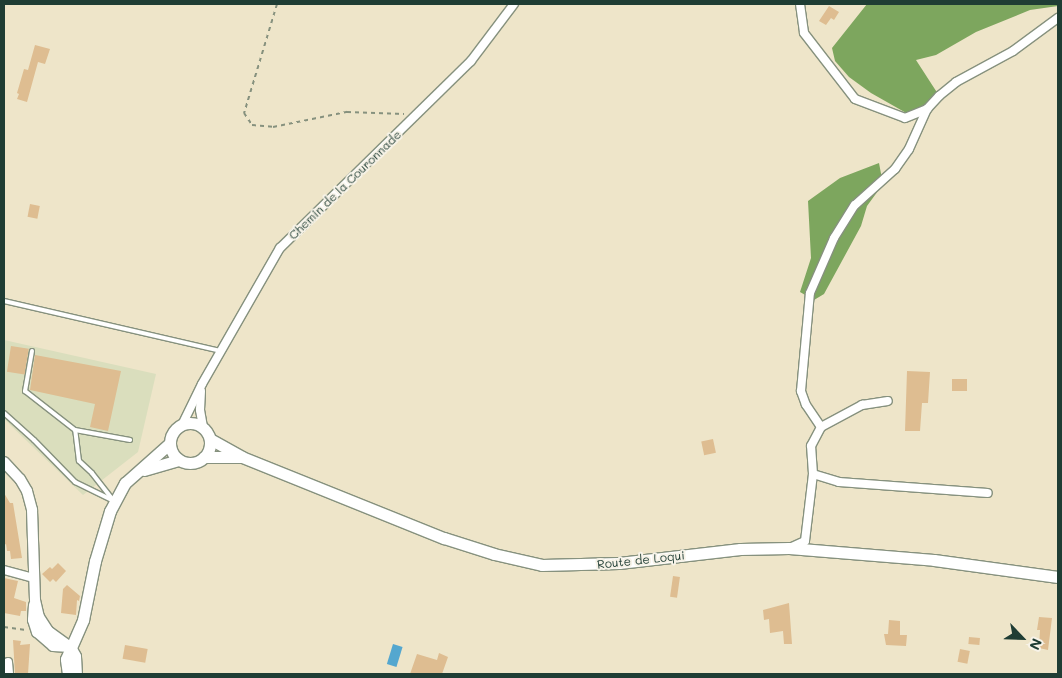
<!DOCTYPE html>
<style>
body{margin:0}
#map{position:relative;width:1062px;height:678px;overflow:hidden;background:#eee5c9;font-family:Mali,sans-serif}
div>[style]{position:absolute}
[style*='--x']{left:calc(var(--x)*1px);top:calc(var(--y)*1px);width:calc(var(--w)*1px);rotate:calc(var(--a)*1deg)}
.built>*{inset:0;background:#dadebd}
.forest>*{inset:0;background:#7da65e}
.water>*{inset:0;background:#54a7cf;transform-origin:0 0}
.building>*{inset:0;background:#debd91;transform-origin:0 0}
.path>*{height:2px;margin-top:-1px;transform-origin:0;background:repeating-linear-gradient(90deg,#86917e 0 4px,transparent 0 8px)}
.roads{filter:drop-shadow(1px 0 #86917e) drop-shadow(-1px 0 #86917e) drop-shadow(0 1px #86917e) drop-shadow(0 -1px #86917e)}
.service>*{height:4px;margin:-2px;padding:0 2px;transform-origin:2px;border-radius:2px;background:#fff}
.minor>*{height:8px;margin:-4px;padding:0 4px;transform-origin:4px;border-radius:4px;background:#fff}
.tertiary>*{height:10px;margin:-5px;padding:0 5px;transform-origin:5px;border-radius:5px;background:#fff}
.secondary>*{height:11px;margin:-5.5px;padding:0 5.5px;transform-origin:5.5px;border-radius:5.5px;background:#fff}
.secondary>.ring{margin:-5.5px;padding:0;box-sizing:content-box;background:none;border:11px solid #fff;border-radius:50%}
span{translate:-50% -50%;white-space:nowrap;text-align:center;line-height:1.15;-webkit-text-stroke:4px #f7f3e8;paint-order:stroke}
.street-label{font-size:12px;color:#1f3d34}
.frame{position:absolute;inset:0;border:5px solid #1f3d34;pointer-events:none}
.north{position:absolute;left:997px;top:613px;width:50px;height:50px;-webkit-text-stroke:4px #f7f3e8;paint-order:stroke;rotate:114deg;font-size:14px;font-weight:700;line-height:20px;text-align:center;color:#1f3d34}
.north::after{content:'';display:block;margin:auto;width:18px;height:22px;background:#1f3d34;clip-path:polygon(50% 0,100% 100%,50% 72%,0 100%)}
</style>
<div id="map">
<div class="built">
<i style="clip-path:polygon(4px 340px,156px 374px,138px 452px,83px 495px,4px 419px)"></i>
</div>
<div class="forest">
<i style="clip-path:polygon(867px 4px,1058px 4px,1058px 6px,1030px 10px,976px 32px,936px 55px,916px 60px,938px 94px,925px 107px,908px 114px,871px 93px,849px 77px,835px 61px,832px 48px)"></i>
<i style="clip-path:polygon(879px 163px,883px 184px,867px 206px,861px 226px,824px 294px,814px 300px,800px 292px,811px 258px,808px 201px,840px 178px)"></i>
</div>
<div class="water">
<i style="left:393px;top:644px;width:10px;height:21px;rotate:17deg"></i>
</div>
<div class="building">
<i style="clip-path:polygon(829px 6px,839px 12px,834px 20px,831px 18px,826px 25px,819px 21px)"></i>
<i style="clip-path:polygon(35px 45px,50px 49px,45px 64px,38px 62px,27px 102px,17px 99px,19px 94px,17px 93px,24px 69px,28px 70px)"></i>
<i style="left:30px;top:204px;width:10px;height:13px;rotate:11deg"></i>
<i style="left:11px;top:346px;width:18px;height:26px;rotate:9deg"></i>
<i style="clip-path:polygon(35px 355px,121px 371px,108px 431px,90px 427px,95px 404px,30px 390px)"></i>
<i style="clip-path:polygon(907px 371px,930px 372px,928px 403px,922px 403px,920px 431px,905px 431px)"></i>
<i style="left:967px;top:379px;width:12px;height:15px;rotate:90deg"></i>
<i style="left:713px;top:439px;width:14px;height:12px;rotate:78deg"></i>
<i style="clip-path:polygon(4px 493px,10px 503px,13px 503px,22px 558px,11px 559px,10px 551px,7px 551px,6px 544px,4px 545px)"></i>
<i style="clip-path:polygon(58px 563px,66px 571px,56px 582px,53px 579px,50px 582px,42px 574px,50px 567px,52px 569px)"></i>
<i style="left:673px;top:576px;width:7px;height:21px;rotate:8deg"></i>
<i style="clip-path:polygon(4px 578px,18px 581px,14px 598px,26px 602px,26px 611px,21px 611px,20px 616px,4px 613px)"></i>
<i style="clip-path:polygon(67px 585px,80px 596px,79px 601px,77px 600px,76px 615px,61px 613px,63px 589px)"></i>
<i style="clip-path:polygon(789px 603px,792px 644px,784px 644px,783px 631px,770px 633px,769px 619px,764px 620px,763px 610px)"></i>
<i style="clip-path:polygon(1039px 617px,1052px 618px,1048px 650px,1039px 648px,1040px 630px,1037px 630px)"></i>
<i style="clip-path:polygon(889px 620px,900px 621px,900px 635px,907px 635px,906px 646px,886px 645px,884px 634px,888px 634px)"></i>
<i style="left:969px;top:637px;width:11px;height:7px;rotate:5deg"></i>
<i style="clip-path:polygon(13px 640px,21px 641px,20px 645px,30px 644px,28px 674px,15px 674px)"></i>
<i style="left:125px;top:645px;width:23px;height:14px;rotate:10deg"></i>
<i style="left:960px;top:649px;width:10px;height:13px;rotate:11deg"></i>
<i style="clip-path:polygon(439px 653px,448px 657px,442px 674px,410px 674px,417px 654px,437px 660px)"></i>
</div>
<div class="path">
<i style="--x:277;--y:4;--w:114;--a:106.8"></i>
<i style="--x:244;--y:113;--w:14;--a:56"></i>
<i style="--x:252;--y:125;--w:21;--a:5"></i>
<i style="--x:273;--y:127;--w:76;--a:-11.5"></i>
<i style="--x:347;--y:112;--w:57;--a:2"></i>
<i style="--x:4;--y:627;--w:22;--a:8"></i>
</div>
<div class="roads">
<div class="service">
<i style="--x:4;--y:301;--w:223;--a:13"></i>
<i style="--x:32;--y:351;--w:41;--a:99.9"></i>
<i style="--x:25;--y:391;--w:63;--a:38"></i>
<i style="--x:4;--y:413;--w:40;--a:42"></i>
<i style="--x:34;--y:440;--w:59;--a:45.7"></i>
<i style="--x:75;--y:482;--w:43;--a:26"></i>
<i style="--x:113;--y:500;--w:34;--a:-128"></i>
<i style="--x:92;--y:473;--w:18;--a:-137"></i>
<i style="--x:79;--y:461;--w:31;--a:-97"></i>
<i style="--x:75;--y:430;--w:56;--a:10.3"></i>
</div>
<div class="minor">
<i style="--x:800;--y:4;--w:29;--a:82"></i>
<i style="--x:804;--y:33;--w:83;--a:52.3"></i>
<i style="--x:855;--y:99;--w:53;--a:20.8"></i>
<i style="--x:905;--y:118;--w:24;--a:-22"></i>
<i style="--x:201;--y:391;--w:19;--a:93"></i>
<i style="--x:200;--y:410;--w:17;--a:80"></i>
<i style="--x:183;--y:423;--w:43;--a:-64"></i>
<i style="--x:202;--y:384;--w:157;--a:-60.2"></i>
<i style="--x:280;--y:248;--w:267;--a:-44.4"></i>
<i style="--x:471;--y:61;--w:71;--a:-53"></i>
<i style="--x:821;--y:427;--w:47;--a:-28.2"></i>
<i style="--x:862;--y:405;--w:26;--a:-9"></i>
<i style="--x:813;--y:474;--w:27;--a:17"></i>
<i style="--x:839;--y:482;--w:149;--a:4.2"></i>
<i style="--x:792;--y:547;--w:14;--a:-25"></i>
<i style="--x:805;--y:541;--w:67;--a:-83.2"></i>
<i style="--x:813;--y:474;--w:28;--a:-94"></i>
<i style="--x:811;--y:446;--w:21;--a:-62"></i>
<i style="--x:821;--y:427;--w:27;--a:-124"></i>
<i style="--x:806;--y:405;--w:15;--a:-110"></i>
<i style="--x:801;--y:391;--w:98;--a:-84.8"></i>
<i style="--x:810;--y:293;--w:60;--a:-66.4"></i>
<i style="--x:834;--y:238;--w:39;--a:-58"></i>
<i style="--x:855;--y:205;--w:54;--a:-42"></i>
<i style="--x:895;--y:169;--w:24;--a:-55"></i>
<i style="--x:909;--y:149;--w:44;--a:-65.8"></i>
<i style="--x:927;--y:109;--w:18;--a:-47"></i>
<i style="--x:939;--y:96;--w:22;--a:-39"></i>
<i style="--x:956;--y:82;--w:65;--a:-28.5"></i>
<i style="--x:1013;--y:51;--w:56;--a:-36.3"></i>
<i style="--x:4;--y:570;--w:31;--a:15"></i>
<i style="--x:8;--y:662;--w:12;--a:85"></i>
</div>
<div class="tertiary">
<i style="--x:4;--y:462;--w:23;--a:47"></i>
<i style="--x:20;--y:479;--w:14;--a:60"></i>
<i style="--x:27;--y:491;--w:20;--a:75"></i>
<i style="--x:32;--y:510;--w:90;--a:88.1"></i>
<i style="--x:35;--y:600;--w:17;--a:77"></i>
<i style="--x:39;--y:617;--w:17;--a:57"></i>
<i style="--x:48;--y:631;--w:27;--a:36"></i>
<i style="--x:34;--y:605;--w:15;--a:94"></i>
<i style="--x:33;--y:620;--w:13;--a:72"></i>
<i style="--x:37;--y:632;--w:21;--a:41"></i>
<i style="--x:53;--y:646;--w:17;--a:3"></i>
</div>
<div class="secondary">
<i class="ring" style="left:170px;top:423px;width:29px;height:29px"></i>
<i style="--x:210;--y:439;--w:37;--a:29"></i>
<i style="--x:242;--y:457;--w:218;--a:21.9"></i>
<i style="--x:444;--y:538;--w:52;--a:17.7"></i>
<i style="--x:494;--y:554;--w:49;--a:12.9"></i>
<i style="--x:542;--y:565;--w:77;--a:-1.5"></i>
<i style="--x:619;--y:563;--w:122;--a:-6.6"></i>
<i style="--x:740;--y:549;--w:49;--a:-1.2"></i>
<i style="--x:789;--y:548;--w:145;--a:4.7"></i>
<i style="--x:934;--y:560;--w:125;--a:7.8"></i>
<i style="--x:204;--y:457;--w:36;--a:0"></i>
<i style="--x:144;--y:470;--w:36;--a:-16"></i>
<i style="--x:70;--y:647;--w:10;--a:61"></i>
<i style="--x:75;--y:656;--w:18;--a:87"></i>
<i style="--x:68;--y:674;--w:15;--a:-98"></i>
<i style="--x:66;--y:659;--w:43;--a:-66.4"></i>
<i style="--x:83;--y:620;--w:60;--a:-78.5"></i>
<i style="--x:95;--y:561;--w:52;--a:-73.3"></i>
<i style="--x:110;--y:511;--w:32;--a:-62"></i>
<i style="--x:125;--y:483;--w:59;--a:-41.6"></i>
</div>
</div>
<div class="street-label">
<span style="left:345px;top:185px;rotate:-44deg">Chemin de la Couronnade</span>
<span style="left:641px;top:560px;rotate:-6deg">Route de Loqui</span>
</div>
<div class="frame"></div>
<div class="north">N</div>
</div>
